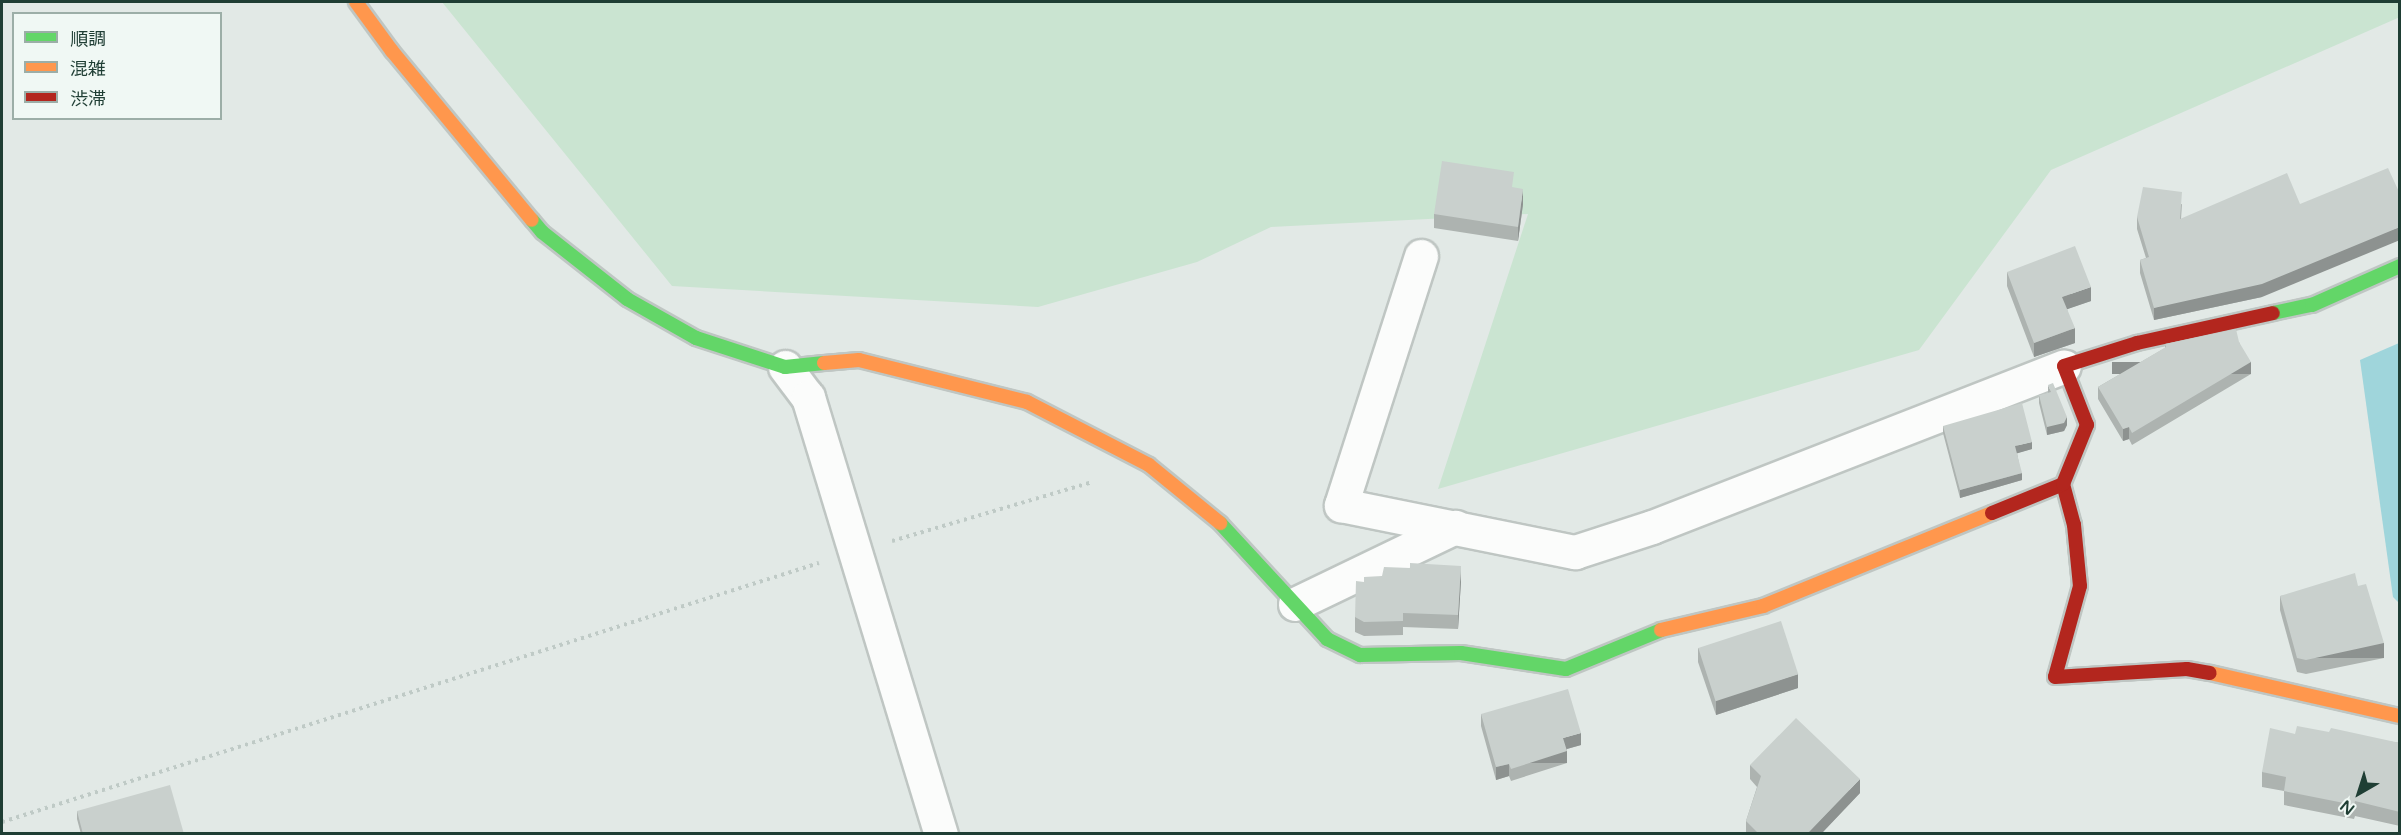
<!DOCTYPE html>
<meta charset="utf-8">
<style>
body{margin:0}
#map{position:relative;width:2401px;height:835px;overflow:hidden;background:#e2e9e6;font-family:"Varela Round","Noto Sans JP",sans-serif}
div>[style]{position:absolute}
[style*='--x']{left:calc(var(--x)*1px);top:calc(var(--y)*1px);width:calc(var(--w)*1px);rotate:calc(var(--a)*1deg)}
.green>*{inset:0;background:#cae4d1}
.water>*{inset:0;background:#9fd5db}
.path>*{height:4px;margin-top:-2px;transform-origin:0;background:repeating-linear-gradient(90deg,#bfcac6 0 3px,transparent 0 7.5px)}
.roads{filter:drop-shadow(2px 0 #bfc6c3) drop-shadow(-2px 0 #bfc6c3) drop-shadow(0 2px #bfc6c3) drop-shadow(0 -2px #bfc6c3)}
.street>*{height:33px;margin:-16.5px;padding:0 16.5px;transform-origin:16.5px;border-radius:16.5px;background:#fbfcfb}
.fast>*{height:14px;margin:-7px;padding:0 7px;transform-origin:7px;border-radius:7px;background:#63d668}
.slow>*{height:14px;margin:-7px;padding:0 7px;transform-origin:7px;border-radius:7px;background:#ff974d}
.jam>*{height:14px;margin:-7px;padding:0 7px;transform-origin:7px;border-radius:7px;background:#b3261e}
.wall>*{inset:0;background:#adb3b0}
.shaded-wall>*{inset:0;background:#8d9290;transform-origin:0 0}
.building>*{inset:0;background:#c9d0cd;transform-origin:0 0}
span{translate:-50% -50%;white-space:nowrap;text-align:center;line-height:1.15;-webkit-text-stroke:4.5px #f0f8f4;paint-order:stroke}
.frame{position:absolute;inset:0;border:3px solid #1f3e34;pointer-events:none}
.legend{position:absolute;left:12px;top:12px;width:210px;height:108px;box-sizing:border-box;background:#f0f8f4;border:2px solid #9caea7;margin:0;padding:8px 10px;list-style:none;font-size:18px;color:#1f3e34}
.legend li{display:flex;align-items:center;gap:12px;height:30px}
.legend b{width:30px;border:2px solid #9caea7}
.north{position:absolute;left:2329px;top:763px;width:60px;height:60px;-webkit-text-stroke:4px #f0f8f4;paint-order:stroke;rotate:219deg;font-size:16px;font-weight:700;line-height:24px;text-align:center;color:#1f3e34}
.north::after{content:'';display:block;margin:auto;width:21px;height:27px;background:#1f3e34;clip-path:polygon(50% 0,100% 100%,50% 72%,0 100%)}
</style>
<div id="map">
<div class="green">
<i style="clip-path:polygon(442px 2px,2399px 2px,2400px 17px,2051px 170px,1919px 350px,1438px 489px,1528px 214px,1271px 227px,1197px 262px,1038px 307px,672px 286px)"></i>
</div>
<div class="water">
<i style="clip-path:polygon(2399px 343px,2399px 603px,2393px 597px,2360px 360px)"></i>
</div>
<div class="path">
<i style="--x:892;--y:541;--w:209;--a:-16.4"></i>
<i style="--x:2;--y:822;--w:857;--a:-17.59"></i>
</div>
<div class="roads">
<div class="street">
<i style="--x:1421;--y:256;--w:262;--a:107.8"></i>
<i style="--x:1341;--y:505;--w:239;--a:11.4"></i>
<i style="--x:1575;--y:552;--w:81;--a:-18"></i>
<i style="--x:1652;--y:527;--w:442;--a:-21.3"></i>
<i style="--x:785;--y:367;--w:38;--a:53"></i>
<i style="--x:808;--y:397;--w:457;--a:73.1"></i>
<i style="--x:1295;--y:604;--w:178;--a:-25.7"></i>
</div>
<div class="fast">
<i style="--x:532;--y:220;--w:16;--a:50"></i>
<i style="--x:542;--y:232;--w:108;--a:38.2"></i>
<i style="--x:627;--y:299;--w:79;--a:29.5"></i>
<i style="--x:696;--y:338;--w:94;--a:18"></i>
<i style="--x:785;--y:367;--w:39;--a:-6"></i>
<i style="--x:2273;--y:313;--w:40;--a:-12"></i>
<i style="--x:2312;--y:305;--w:96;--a:-23.9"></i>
<i style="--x:1220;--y:523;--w:158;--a:47.3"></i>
<i style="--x:1327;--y:639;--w:37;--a:26"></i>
<i style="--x:1360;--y:655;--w:101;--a:-1.1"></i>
<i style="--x:1461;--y:653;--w:106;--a:8.7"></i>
<i style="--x:1566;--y:669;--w:103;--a:-22.3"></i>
</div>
<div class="slow">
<i style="--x:356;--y:2;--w:61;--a:53.7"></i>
<i style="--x:392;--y:51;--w:219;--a:50.4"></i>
<i style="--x:824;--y:363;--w:35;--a:-5"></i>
<i style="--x:859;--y:360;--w:173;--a:14"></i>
<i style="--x:1027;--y:402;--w:137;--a:27.3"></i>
<i style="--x:1149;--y:465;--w:92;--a:39.2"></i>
<i style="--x:1661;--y:630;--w:105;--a:-13.2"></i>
<i style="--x:1763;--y:606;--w:247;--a:-22.1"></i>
<i style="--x:2210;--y:673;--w:195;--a:12.8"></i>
</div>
<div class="jam">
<i style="--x:2063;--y:484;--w:42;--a:75"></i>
<i style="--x:2074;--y:525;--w:61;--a:84.4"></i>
<i style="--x:2080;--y:586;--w:94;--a:105.4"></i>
<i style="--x:2055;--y:677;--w:132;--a:-3.5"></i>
<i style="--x:2187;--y:669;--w:23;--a:10"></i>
<i style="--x:1992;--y:513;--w:77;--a:-22.2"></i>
<i style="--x:2063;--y:484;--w:64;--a:-67.9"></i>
<i style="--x:2087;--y:425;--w:63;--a:-111.3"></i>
<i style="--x:2064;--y:366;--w:77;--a:-17.5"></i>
<i style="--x:2137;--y:343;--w:139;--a:-12.4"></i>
</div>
</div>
<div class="wall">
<i style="clip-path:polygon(1514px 188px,1523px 204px,1518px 241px,1434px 228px,1434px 214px)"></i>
<i style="clip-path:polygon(2182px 204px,2181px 219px,2262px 297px,2154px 320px,2140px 273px,2140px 260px,2146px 258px,2137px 229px,2137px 217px)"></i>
<i style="clip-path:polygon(2007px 272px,2091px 301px,2067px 309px,2075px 343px,2034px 357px,2007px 286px)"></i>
<i style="clip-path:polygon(2239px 342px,2251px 374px,2132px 445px,2129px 439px,2123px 441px,2098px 399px,2098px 387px,2165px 348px,2165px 344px)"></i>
<i style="clip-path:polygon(2048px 385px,2067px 425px,2064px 431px,2047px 435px,2039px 403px,2039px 395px,2048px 393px)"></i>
<i style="clip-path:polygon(1943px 426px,2032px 449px,2017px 453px,2022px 480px,1960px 498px,1943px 433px)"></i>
<i style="clip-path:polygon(1461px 581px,1458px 629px,1403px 627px,1403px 635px,1364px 636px,1355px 632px,1355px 617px)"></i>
<i style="clip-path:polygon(2358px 586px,2384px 658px,2306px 674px,2297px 672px,2280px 610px,2280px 596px)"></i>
<i style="clip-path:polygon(1698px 648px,1798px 688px,1716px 715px,1698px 662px)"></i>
<i style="clip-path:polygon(1481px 714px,1581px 745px,1567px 749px,1567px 763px,1511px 781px,1509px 776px,1496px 780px,1481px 726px)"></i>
<i style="clip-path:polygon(2329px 732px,2400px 743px,2400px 826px,2355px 816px,2354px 819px,2284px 805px,2284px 791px,2262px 787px,2262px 772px,2295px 734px)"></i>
<i style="clip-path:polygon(1750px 765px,1860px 793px,1821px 834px,1746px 834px,1746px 821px,1757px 787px,1750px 779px)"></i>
<i style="clip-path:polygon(77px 811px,184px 834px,81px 834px,77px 819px)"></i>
</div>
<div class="shaded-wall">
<i style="clip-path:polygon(1523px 189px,1523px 204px,1518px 241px,1518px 227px)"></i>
<i style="clip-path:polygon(2400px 227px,2400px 240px,2262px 297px,2154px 320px,2154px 308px)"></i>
<i style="clip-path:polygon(2091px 287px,2091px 301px,2062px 311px,2062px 297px)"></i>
<i style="clip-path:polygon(2075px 328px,2075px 343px,2034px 357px,2034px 343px)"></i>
<i style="left:2251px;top:362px;width:12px;height:139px;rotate:90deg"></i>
<i style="clip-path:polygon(2067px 417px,2067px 425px,2064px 431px,2047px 435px,2047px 427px)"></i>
<i style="clip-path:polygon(2129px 427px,2129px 439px,2123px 441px,2123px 429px)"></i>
<i style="clip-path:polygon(2032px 442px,2032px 449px,2015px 454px,2015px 446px)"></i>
<i style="clip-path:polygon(2022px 473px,2022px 480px,1960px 498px,1960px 490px)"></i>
<i style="clip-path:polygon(1461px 566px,1461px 581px,1458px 629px,1458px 615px)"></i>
<i style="left:2384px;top:643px;width:15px;height:80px;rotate:90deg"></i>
<i style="clip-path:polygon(1798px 674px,1798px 688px,1716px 715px,1716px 700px)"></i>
<i style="clip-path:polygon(1581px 733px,1581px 745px,1563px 750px,1563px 738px)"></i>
<i style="left:1567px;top:751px;width:12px;height:59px;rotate:90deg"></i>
<i style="clip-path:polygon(1509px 764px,1509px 776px,1496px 780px,1496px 767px)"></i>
<i style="clip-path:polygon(1860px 779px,1860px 793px,1821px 834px,1807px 834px)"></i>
</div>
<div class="building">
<i style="clip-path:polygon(1442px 161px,1514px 172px,1512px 187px,1523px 189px,1518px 227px,1434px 214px)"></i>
<i style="clip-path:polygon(2388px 168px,2400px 194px,2400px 227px,2262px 284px,2154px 308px,2140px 260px,2149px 257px,2137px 217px,2143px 187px,2182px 192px,2180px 219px,2287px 173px,2300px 204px)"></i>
<i style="clip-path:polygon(2075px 246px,2091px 287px,2062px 297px,2075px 328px,2034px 343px,2007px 272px)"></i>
<i style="clip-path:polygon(2236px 329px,2239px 342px,2251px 362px,2132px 433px,2129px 427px,2123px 429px,2098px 387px,2166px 347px,2165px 344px)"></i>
<i style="clip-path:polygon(2053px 383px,2067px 417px,2064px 423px,2047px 427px,2039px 395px,2051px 392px,2048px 385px)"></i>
<i style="clip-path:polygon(2022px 403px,2032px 442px,2015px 446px,2022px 473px,1960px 490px,1943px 426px)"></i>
<i style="clip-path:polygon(1410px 563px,1461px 566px,1458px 615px,1403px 613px,1403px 621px,1364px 622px,1355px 617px,1356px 581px,1364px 582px,1364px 577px,1382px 576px,1384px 567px,1410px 568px)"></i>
<i style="clip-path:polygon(2355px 573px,2358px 586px,2366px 584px,2384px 643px,2306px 660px,2297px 658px,2280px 596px)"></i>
<i style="left:1781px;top:621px;width:56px;height:87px;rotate:72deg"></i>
<i style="clip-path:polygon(1568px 689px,1581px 733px,1563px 738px,1567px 751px,1511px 769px,1509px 764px,1496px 767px,1481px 714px)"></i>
<i style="clip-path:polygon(1796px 718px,1860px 779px,1807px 834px,1759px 834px,1746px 821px,1761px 776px,1750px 765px)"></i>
<i style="clip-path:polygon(2297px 726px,2329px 732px,2331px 728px,2400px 743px,2400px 812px,2355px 801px,2354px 805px,2284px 791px,2286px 777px,2262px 772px,2270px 728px,2295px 734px)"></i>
<i style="clip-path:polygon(170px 785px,184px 834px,83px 834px,77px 811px)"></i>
</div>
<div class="frame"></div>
<ul class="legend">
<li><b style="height:8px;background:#63d668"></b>順調</li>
<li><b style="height:8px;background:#ff974d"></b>混雑</li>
<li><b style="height:8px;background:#b3261e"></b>渋滞</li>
</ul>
<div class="north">N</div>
</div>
